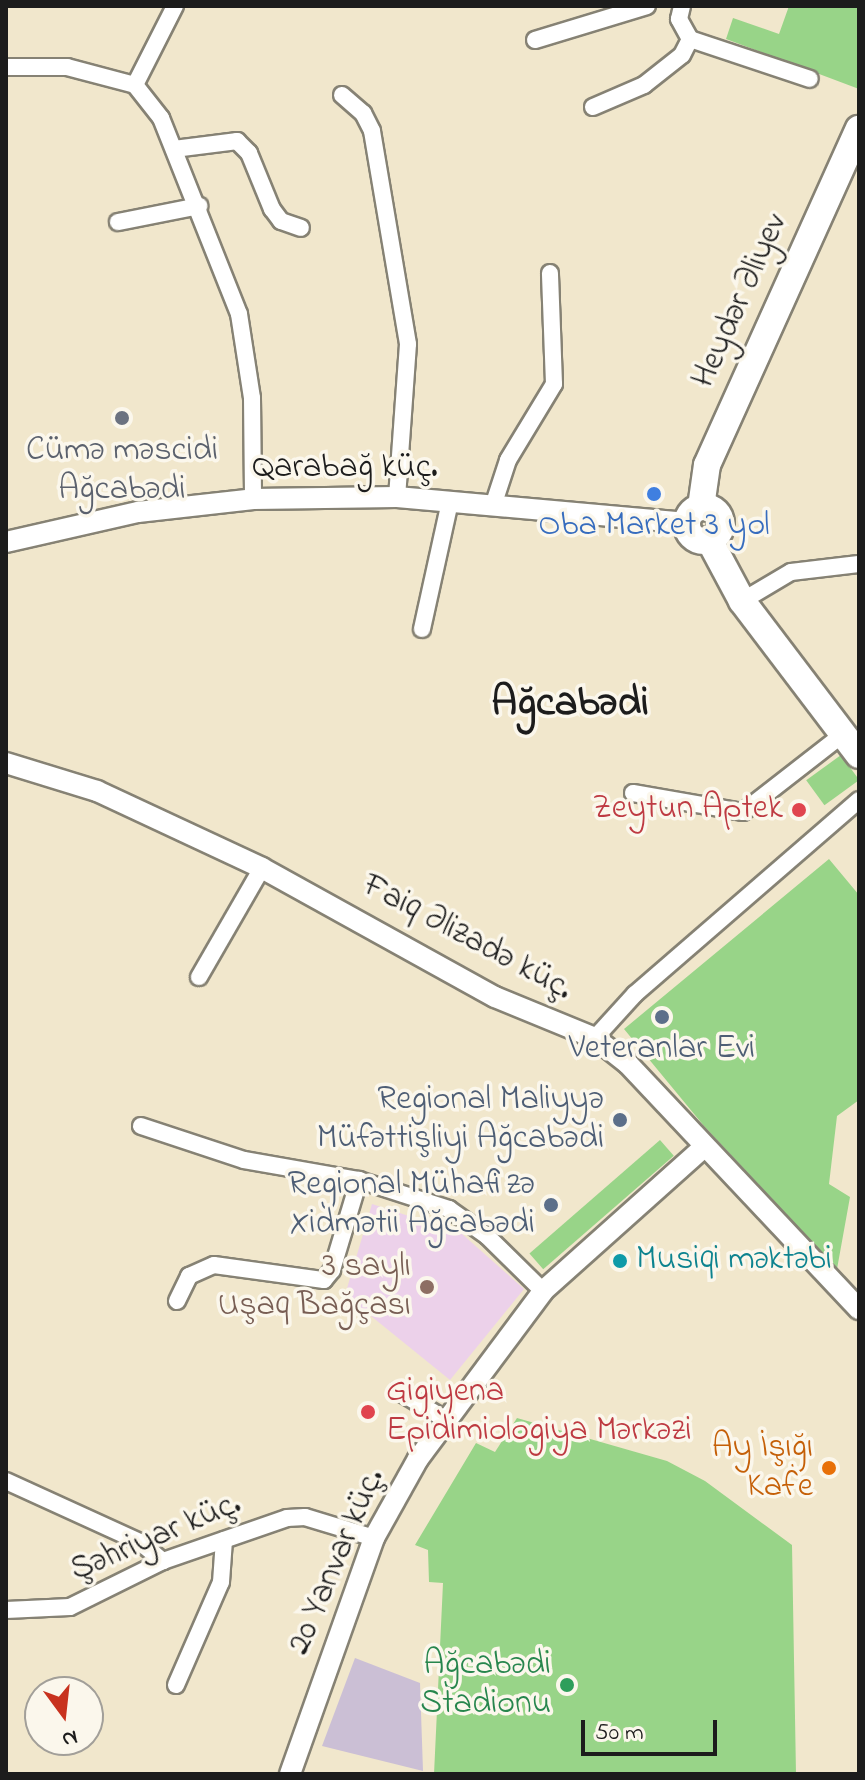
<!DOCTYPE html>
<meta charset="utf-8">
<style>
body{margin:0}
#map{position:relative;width:865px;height:1780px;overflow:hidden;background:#f1e7cc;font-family:"Indie Flower",sans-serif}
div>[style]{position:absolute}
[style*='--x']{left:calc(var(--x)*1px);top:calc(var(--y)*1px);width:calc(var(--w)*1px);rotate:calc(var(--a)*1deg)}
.built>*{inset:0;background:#ecd1ea}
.industrial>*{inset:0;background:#cbbfd5}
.green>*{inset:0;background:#98d488;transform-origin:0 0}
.roads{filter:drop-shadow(2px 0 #868274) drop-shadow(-2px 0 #868274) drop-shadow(0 2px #868274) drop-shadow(0 -2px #868274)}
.minor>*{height:16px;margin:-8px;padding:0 8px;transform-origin:8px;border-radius:8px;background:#fff}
.tertiary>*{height:20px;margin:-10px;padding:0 10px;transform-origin:10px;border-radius:10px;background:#fff}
.primary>*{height:26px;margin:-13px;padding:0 13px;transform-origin:13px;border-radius:13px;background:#fff}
.primary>.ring{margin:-13px;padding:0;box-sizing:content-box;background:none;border:26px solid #fff;border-radius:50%}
.dots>*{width:22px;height:22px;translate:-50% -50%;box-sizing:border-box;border:4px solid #fbf7ec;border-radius:50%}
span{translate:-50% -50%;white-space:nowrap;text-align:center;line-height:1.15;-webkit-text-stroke:7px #fbf7ec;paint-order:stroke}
.street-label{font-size:34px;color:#1c1c1c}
.worship-label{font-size:34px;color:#5b616d}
.shop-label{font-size:34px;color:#366cbe}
.health-label{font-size:34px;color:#be3a42}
.right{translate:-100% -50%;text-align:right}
.left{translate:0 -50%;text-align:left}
.service-label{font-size:34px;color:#4e5e75}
.culture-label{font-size:34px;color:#0d838f}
.education-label{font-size:34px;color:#785e54}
.food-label{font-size:34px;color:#c56008}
.leisure-label{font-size:34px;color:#27864d}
.district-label{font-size:42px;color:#1c1c1c;font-weight:700}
.frame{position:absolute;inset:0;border:8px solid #1c1c1c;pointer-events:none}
.north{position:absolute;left:24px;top:1676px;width:80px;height:80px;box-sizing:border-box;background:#fbf7ec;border:2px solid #a29f99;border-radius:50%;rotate:165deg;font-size:22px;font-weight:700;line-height:32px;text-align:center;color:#1c1c1c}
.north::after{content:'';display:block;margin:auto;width:28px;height:36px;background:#c8321e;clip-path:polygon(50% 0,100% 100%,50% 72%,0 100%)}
.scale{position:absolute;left:581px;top:1720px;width:136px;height:36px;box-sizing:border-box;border:4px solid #1c1c1c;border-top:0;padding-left:10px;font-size:24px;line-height:28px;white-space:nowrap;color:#1c1c1c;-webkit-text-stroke:6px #fbf7ec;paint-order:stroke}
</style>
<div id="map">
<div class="built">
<i style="clip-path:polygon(372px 1204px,461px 1233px,524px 1289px,450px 1380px,345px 1295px)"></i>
</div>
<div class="industrial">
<i style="clip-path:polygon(355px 1658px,420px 1683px,423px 1771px,322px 1746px)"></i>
</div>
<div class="green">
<i style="clip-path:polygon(789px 6px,859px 6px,859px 89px,726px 39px,733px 18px,779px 34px)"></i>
<i style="left:841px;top:755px;width:31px;height:43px;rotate:54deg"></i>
<i style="clip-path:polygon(829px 859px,859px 895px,859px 1100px,837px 1116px,829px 1184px,850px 1197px,837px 1269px,704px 1126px,624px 1029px)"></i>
<i style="left:660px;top:1140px;width:21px;height:173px;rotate:49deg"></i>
<i style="clip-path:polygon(517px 1418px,667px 1461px,705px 1481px,792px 1545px,796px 1774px,434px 1774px,443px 1583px,429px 1582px,428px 1550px,415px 1545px,476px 1443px,495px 1452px)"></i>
</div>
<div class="roads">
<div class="minor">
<i style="--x:175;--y:6;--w:89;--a:116.9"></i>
<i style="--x:135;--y:85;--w:42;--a:51.8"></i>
<i style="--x:161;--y:118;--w:211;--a:68.3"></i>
<i style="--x:239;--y:314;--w:85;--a:81.2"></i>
<i style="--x:252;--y:398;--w:101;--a:89.4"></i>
<i style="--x:690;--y:39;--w:126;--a:18.4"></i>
<i style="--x:535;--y:40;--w:117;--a:-16.9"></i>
<i style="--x:6;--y:67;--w:61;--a:0"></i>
<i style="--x:67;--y:67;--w:70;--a:14.8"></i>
<i style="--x:342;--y:95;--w:28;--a:41"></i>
<i style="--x:363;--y:113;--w:20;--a:63"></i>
<i style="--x:372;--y:131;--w:216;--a:80.4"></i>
<i style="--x:408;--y:344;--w:153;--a:94.1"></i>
<i style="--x:593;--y:107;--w:56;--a:-23.3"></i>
<i style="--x:644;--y:85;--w:48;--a:-38.3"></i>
<i style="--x:682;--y:55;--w:18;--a:-63"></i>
<i style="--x:690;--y:39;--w:23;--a:-119"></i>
<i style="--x:679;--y:19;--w:13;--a:-77"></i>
<i style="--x:174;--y:149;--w:64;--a:-7.2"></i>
<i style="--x:237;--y:141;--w:17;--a:45"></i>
<i style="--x:249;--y:153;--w:61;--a:67.7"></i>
<i style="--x:272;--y:209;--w:15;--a:53"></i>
<i style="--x:281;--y:221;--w:21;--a:19"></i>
<i style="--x:118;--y:222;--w:83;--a:-11.2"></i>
<i style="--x:493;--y:506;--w:48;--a:-71.9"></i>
<i style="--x:508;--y:460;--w:89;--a:-58.8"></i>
<i style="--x:554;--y:384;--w:111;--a:-92.1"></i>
<i style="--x:742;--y:601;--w:57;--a:-30.6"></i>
<i style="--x:791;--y:572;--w:68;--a:-6.7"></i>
<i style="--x:422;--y:629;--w:130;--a:-77.6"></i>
<i style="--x:633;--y:793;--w:112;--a:9.8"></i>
<i style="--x:743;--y:812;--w:125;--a:-37.9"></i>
<i style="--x:199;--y:977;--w:126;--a:-60"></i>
<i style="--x:595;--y:1038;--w:59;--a:-47.7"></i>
<i style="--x:635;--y:994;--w:296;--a:-40.9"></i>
<i style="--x:141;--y:1126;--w:108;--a:18.3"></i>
<i style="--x:244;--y:1160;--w:117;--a:9.9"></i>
<i style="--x:359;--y:1180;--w:95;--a:17.9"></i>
<i style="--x:449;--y:1209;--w:47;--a:35.4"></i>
<i style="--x:487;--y:1236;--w:78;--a:44.5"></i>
<i style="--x:177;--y:1301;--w:28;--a:-64"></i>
<i style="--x:189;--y:1276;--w:27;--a:-24"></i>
<i style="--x:214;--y:1265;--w:111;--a:7.8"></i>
<i style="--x:324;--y:1280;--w:13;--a:-51"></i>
<i style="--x:332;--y:1270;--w:94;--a:-73.3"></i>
<i style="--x:398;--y:1391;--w:55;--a:30.8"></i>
<i style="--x:6;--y:1481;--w:147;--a:24.5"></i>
<i style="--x:140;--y:1542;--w:30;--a:40"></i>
<i style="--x:6;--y:1610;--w:64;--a:-2.7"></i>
<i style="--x:70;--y:1607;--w:104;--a:-26.3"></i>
<i style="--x:163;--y:1561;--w:131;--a:-19.1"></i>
<i style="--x:287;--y:1518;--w:18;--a:-3"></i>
<i style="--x:305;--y:1517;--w:72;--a:16.9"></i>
<i style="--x:176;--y:1685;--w:112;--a:-66.4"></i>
<i style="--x:221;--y:1582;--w:42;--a:-85.9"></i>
</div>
<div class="tertiary">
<i style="--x:6;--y:542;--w:135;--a:-12.8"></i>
<i style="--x:138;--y:512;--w:116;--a:-6.4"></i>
<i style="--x:253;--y:499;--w:144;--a:-0.8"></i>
<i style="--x:397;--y:497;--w:291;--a:5.1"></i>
<i style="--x:6;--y:763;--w:95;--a:17.1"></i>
<i style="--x:97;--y:791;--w:182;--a:25"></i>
<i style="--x:262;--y:868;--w:266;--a:29"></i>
<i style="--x:495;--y:997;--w:108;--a:22.3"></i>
<i style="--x:595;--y:1038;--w:42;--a:38.2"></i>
<i style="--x:628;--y:1064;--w:337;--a:46.7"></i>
<i style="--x:290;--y:1774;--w:251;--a:-70.4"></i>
<i style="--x:374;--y:1538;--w:90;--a:-60.9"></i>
<i style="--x:418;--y:1459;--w:209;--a:-53.3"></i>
<i style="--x:543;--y:1291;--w:213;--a:-41.8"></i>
</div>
<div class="primary">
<i class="ring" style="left:687px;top:507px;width:8px;height:8px"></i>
<i style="--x:701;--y:507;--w:42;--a:-81.9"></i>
<i style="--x:707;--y:465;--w:369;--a:-65.7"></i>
<i style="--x:710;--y:541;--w:68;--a:61.9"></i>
<i style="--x:742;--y:601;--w:193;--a:52.8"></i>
</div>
</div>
<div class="dots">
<i style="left:122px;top:418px;background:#6b7280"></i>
<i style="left:654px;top:494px;background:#3f7fe0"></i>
<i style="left:799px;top:810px;background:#e0444e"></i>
<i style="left:662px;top:1017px;background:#5c6f8a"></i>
<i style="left:620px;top:1120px;background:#5c6f8a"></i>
<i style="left:551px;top:1205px;background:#5c6f8a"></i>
<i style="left:620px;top:1261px;background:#0f9aa8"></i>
<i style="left:427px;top:1287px;background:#8d6e63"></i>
<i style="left:368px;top:1412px;background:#e0444e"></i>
<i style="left:829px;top:1468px;background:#e8710a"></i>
<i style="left:567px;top:1685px;background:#2e9e5b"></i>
</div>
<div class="street-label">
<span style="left:741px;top:301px;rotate:-66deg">Heydər Əliyev</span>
<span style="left:345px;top:469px">Qarabağ küç.</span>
<span style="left:467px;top:938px;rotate:28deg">Faiq Əlizadə küç.</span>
<span style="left:156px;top:1538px;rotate:-23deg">Şəhriyar küç.</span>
<span style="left:337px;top:1562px;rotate:-67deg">20 Yanvar küç.</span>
</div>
<div class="worship-label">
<span style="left:122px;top:471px">Cümə məscidi<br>Ağcabədi</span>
</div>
<div class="shop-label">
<span style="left:654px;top:527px">Oba Market 3 yol</span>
</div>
<div class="health-label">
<span class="right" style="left:783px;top:810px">Zeytun Aptek</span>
<span class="left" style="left:386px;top:1412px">Gigiyena<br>Epidimiologiya Mərkəzi</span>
</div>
<div class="service-label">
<span style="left:662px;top:1050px">Veteranlar Evi</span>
<span class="right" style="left:604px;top:1120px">Regional Maliyyə<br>Müfəttişliyi Ağcabədi</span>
<span class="right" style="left:535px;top:1205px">Regional Mühafizə<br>Xidmətii Ağcabədi</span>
</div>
<div class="culture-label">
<span class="left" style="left:636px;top:1261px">Musiqi məktəbi</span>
</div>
<div class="education-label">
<span class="right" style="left:411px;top:1287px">3 saylı<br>Uşaq Bağçası</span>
</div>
<div class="food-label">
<span class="right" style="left:813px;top:1468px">Ay İşığı<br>Kafe</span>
</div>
<div class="leisure-label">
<span class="right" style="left:551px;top:1685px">Ağcabədi<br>Stadionu</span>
</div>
<div class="district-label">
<span style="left:570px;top:704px">Ağcabədi</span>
</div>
<div class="frame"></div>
<div class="north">N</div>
<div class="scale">50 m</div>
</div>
